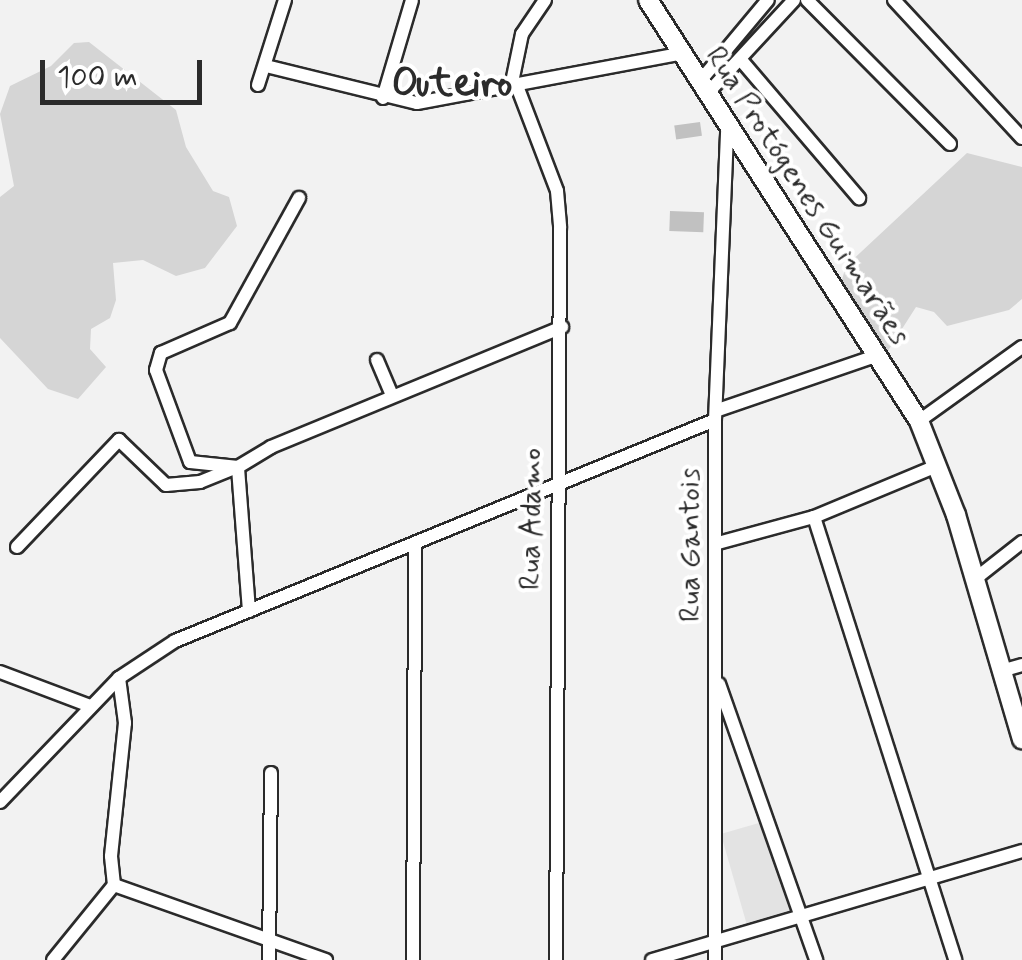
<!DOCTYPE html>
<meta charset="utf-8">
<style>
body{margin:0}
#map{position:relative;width:1022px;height:960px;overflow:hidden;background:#f2f2f2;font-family:Mynerve,sans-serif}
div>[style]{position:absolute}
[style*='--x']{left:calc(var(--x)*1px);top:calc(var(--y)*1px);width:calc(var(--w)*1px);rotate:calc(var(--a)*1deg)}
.built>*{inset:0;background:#e3e3e3;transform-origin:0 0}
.green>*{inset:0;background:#d5d5d5}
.building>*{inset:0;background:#c1c1c1;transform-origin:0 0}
.roads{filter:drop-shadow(2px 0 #2b2b2b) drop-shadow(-2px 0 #2b2b2b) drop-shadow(0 2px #2b2b2b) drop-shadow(0 -2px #2b2b2b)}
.street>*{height:12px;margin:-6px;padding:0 6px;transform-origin:6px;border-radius:6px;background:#fff}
.secondary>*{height:18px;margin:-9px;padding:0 9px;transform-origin:9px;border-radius:9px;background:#fff}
span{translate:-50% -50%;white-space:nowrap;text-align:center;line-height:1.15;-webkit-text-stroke:8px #fff;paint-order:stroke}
.street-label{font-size:30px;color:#2b2b2b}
.district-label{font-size:40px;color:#2b2b2b;font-weight:700}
.scale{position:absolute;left:40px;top:60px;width:162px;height:45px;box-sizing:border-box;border:5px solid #2b2b2b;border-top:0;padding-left:12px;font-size:30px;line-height:35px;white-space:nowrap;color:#2b2b2b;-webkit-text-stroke:8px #fff;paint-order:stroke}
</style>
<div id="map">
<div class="built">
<i style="left:766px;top:821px;width:93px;height:47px;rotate:74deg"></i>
</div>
<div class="green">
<i style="clip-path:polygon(89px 42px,176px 110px,186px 147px,213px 191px,229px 197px,237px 226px,205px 268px,176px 276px,143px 260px,113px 263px,116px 300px,110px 318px,91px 329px,90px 349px,106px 367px,78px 399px,48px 389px,0 338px,0 197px,14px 186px,0 114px,10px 86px,51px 66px,74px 43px)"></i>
<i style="clip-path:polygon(967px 153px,1022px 167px,1022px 299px,1009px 310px,947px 326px,934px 312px,916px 307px,886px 354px,841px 283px,846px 266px)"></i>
</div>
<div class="building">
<i style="left:700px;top:122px;width:14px;height:26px;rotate:82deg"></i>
<i style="left:670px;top:211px;width:34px;height:20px;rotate:2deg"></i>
</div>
<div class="roads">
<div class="street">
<i style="--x:807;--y:0;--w:203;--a:45.2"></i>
<i style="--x:894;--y:0;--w:188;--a:47.2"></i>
<i style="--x:741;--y:60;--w:182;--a:49.5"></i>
<i style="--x:266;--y:66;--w:155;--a:13.8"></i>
<i style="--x:417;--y:103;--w:271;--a:-10.6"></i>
<i style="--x:701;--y:80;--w:104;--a:-50.1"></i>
<i style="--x:258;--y:85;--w:89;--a:-72.4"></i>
<i style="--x:517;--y:86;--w:112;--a:69.1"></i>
<i style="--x:557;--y:191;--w:37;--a:85"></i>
<i style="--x:560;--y:228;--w:732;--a:90.31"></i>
<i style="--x:511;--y:87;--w:54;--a:-78.3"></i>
<i style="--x:522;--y:34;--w:41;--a:-55.9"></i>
<i style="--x:707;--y:94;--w:128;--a:-47.2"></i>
<i style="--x:383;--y:98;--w:102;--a:-73.5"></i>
<i style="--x:377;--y:360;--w:38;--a:67"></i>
<i style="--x:718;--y:410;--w:167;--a:-18.9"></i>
<i style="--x:919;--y:421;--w:127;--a:-35.7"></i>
<i style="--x:238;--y:467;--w:48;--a:-174.1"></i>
<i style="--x:190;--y:462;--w:98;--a:-110.3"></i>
<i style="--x:156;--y:370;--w:18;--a:-74"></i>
<i style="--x:161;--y:353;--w:75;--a:-23.5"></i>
<i style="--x:230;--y:323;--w:143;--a:-61.1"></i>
<i style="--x:814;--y:517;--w:465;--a:72.3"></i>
<i style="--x:718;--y:543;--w:99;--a:-15.2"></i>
<i style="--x:814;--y:517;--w:135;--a:-22.6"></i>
<i style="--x:17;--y:547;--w:148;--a:-46.4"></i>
<i style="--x:119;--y:440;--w:65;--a:43.8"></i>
<i style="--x:166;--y:485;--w:34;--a:-5"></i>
<i style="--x:200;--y:482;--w:38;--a:-22"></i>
<i style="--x:975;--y:579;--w:60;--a:-38.2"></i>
<i style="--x:249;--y:611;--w:144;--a:-94.4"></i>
<i style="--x:238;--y:467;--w:39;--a:-31"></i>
<i style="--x:271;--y:447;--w:315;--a:-22.4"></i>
<i style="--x:1001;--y:671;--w:22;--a:-16"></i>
<i style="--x:0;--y:672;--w:96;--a:20.7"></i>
<i style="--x:719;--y:684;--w:293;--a:70.6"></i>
<i style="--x:0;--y:802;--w:172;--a:-46.2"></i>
<i style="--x:119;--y:678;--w:67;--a:-33.5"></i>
<i style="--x:175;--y:641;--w:583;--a:-22.26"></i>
<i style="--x:114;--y:885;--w:225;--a:19.5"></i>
<i style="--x:53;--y:960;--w:97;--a:-50.9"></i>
<i style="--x:114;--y:885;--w:29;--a:-96"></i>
<i style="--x:111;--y:856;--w:134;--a:-84"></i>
<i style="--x:125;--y:723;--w:45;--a:-97.6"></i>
<i style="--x:269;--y:960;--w:187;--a:-89.4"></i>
<i style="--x:413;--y:960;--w:413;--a:-89.7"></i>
<i style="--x:652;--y:960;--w:386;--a:-16.4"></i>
<i style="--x:715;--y:960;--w:540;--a:-90"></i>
<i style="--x:715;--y:420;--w:290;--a:-87.6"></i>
</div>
<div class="secondary">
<i style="--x:648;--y:0;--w:501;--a:57.23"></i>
<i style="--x:919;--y:421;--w:101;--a:68.5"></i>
<i style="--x:956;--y:515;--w:234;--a:73.6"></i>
</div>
</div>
<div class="street-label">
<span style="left:807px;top:196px;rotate:57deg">Rua Protógenes Guimarães</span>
<span style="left:532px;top:519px;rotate:-89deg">Rua Adamo</span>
<span style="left:691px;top:545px;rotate:-90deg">Rua Gantois</span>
</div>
<div class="district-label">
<span style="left:452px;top:84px">Outeiro</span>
</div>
<div class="scale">100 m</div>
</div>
